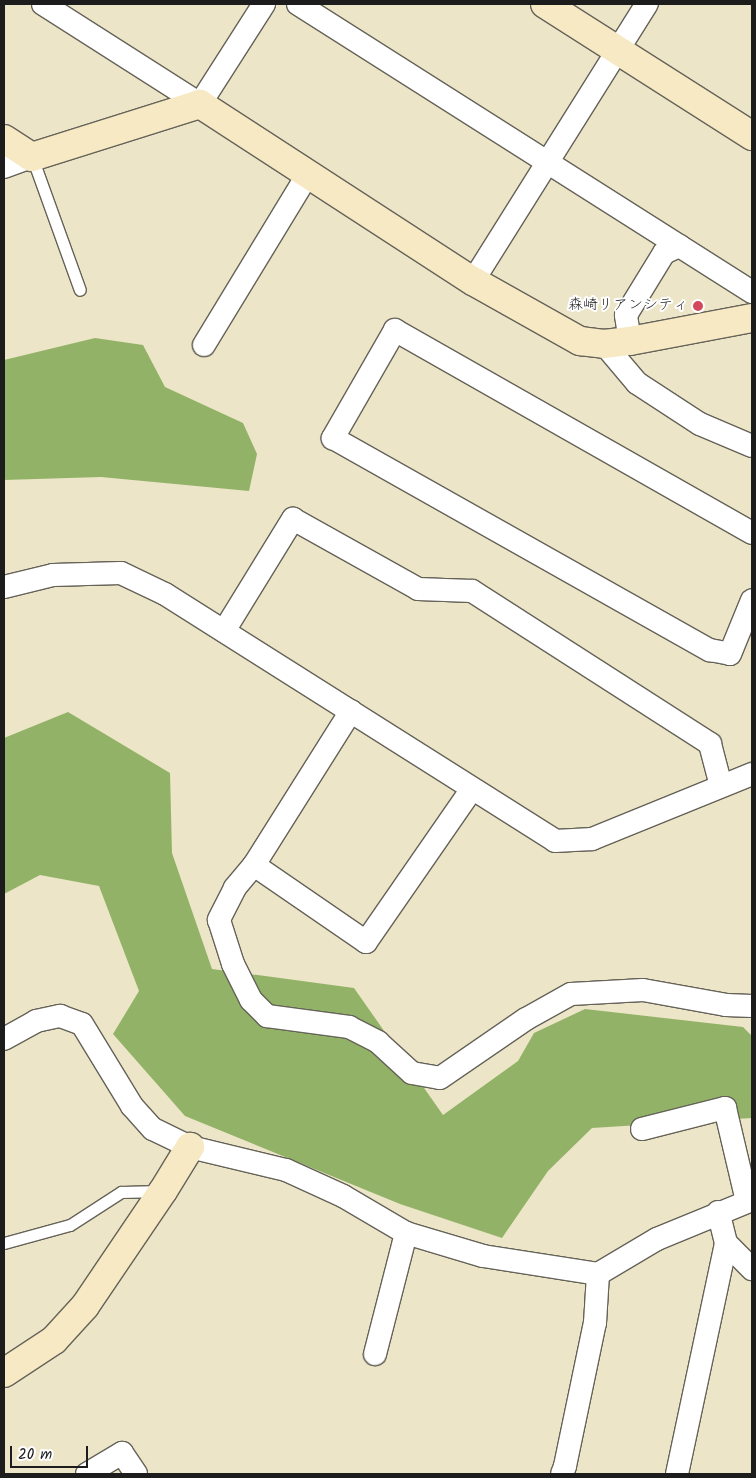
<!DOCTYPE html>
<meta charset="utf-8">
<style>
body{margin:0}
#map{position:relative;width:756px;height:1478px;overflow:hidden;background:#ede5c8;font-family:Kalam,"Klee One",sans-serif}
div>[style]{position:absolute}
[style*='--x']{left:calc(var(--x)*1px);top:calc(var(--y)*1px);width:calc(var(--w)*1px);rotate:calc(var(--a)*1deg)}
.forest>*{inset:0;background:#92b367}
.roads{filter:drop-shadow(1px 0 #656258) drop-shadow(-1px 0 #656258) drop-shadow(0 1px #656258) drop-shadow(0 -1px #656258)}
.lane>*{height:11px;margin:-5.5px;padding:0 5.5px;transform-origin:5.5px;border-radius:5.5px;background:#fff}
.street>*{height:22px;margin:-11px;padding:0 11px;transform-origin:11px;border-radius:11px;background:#fff}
.secondary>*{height:28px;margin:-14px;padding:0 14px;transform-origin:14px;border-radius:14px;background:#f6e9c3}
.dots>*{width:14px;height:14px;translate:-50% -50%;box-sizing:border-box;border:2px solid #fff;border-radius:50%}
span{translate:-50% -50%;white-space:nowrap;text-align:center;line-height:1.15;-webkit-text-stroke:4px #fff;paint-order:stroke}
.poi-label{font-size:15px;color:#1c1c1c}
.right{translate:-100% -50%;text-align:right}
.frame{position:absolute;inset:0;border:5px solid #1c1c1c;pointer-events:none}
.scale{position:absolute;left:10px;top:1446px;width:78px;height:22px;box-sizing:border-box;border:2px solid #1c1c1c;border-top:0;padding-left:6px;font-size:15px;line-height:18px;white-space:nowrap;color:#1c1c1c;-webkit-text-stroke:4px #fff;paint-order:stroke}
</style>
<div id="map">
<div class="forest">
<i style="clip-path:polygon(95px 338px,143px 345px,165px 387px,243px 423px,257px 454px,249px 491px,101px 477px,4px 480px,4px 360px)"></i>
<i style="clip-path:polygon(68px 712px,170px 773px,172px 853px,212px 969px,354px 988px,443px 1115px,518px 1061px,534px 1033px,585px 1009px,743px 1027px,752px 1036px,752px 1118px,592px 1128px,548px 1171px,502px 1238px,400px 1204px,185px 1116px,113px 1034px,139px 991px,99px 886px,40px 875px,4px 894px,4px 738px)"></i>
</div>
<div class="roads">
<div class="lane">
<i style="--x:32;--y:157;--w:141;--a:70.2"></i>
<i style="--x:4;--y:1243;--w:68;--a:-15.3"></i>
<i style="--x:70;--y:1225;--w:61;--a:-32.9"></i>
<i style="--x:121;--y:1192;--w:40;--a:-1.4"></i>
</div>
<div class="street">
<i style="--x:43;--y:4;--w:186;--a:32.5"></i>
<i style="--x:200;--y:104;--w:119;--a:-57.4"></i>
<i style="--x:298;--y:4;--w:538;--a:32.39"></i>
<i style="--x:4;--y:167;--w:30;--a:-20"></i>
<i style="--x:473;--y:281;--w:327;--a:-57.9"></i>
<i style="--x:630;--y:341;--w:26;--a:-99"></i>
<i style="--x:626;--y:315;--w:73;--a:-58.5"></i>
<i style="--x:664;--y:253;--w:17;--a:-25"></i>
<i style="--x:604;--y:344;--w:51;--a:49.8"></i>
<i style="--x:637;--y:383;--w:75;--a:33.1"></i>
<i style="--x:700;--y:424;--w:56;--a:22.9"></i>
<i style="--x:204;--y:345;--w:200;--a:-58.7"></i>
<i style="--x:752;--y:533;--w:411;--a:-150.4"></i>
<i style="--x:395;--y:330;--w:125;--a:119.9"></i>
<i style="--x:333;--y:438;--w:433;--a:29.4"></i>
<i style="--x:710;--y:650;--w:20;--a:11"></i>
<i style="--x:730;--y:654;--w:58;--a:-67.8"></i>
<i style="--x:4;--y:587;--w:50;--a:-13.8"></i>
<i style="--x:53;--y:575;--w:68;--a:-1.7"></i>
<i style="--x:121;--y:573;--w:49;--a:25.5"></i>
<i style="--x:165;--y:594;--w:462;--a:32.3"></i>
<i style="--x:555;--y:841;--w:37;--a:-3"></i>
<i style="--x:592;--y:839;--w:173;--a:-22.1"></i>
<i style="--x:224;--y:631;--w:132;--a:-58.4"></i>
<i style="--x:293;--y:519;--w:143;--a:29.2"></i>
<i style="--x:418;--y:589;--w:54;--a:2.1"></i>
<i style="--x:472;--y:591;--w:283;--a:32.7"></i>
<i style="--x:710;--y:744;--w:43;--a:75.3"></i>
<i style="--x:351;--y:711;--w:182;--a:122.2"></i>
<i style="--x:254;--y:865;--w:30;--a:130"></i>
<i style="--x:235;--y:888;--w:36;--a:117"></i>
<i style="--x:219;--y:920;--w:46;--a:72.3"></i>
<i style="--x:233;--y:964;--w:40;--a:63.4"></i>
<i style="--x:251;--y:1000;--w:23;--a:45"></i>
<i style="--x:267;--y:1016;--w:83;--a:7.6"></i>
<i style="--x:349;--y:1027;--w:33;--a:27"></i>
<i style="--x:378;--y:1042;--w:46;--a:42.4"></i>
<i style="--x:412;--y:1073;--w:28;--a:10"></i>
<i style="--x:440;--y:1078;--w:104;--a:-34.5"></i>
<i style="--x:526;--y:1019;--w:51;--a:-29.1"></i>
<i style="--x:571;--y:994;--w:72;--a:-3.2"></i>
<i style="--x:643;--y:990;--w:84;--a:10.2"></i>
<i style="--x:726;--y:1005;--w:26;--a:2"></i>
<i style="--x:254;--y:865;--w:136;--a:34.5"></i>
<i style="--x:366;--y:942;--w:186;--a:-55.3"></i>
<i style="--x:4;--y:1039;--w:37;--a:-29"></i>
<i style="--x:36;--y:1021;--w:25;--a:-12"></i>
<i style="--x:60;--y:1016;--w:23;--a:20"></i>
<i style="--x:82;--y:1024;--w:96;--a:58.6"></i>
<i style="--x:132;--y:1106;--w:31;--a:48"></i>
<i style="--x:153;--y:1129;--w:41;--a:25.9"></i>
<i style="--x:190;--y:1147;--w:99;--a:13.5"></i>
<i style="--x:286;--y:1170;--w:63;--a:24.5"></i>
<i style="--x:343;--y:1196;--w:73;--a:30.4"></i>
<i style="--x:406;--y:1233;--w:80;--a:16.6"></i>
<i style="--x:483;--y:1256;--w:116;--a:8.9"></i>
<i style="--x:598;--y:1274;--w:69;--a:-30.7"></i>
<i style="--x:657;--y:1239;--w:103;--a:-22.3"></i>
<i style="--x:642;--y:1129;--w:86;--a:-14.2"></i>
<i style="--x:725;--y:1108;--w:96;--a:76.7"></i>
<i style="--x:726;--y:1243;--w:37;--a:45"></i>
<i style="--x:375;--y:1354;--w:125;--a:-75.6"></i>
<i style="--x:87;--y:1474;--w:41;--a:-31"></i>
<i style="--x:122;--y:1453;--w:25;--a:56"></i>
<i style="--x:562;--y:1474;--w:9;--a:-69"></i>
<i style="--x:565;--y:1466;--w:146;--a:-78.2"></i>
<i style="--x:595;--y:1323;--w:49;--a:-86.5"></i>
<i style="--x:677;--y:1474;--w:236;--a:-78"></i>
<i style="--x:726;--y:1243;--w:32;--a:-104"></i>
</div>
<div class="secondary">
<i style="--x:545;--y:4;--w:246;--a:32.5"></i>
<i style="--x:4;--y:139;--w:33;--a:33"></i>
<i style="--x:32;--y:157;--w:176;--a:-17.5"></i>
<i style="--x:200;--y:104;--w:325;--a:33"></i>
<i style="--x:473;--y:281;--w:123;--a:29.3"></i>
<i style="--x:580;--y:341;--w:24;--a:7"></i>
<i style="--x:604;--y:344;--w:26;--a:-7"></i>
<i style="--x:630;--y:341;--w:124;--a:-10.7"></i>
<i style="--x:4;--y:1373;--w:60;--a:-33.4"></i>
<i style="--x:54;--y:1340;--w:46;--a:-47.6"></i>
<i style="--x:85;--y:1306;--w:139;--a:-55.9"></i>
<i style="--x:163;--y:1191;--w:52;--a:-58.5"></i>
</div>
</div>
<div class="dots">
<i style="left:698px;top:306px;background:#d1495b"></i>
</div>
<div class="poi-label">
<span class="right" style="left:688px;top:306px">森崎リアンシティ</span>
</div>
<div class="frame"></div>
<div class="scale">20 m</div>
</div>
